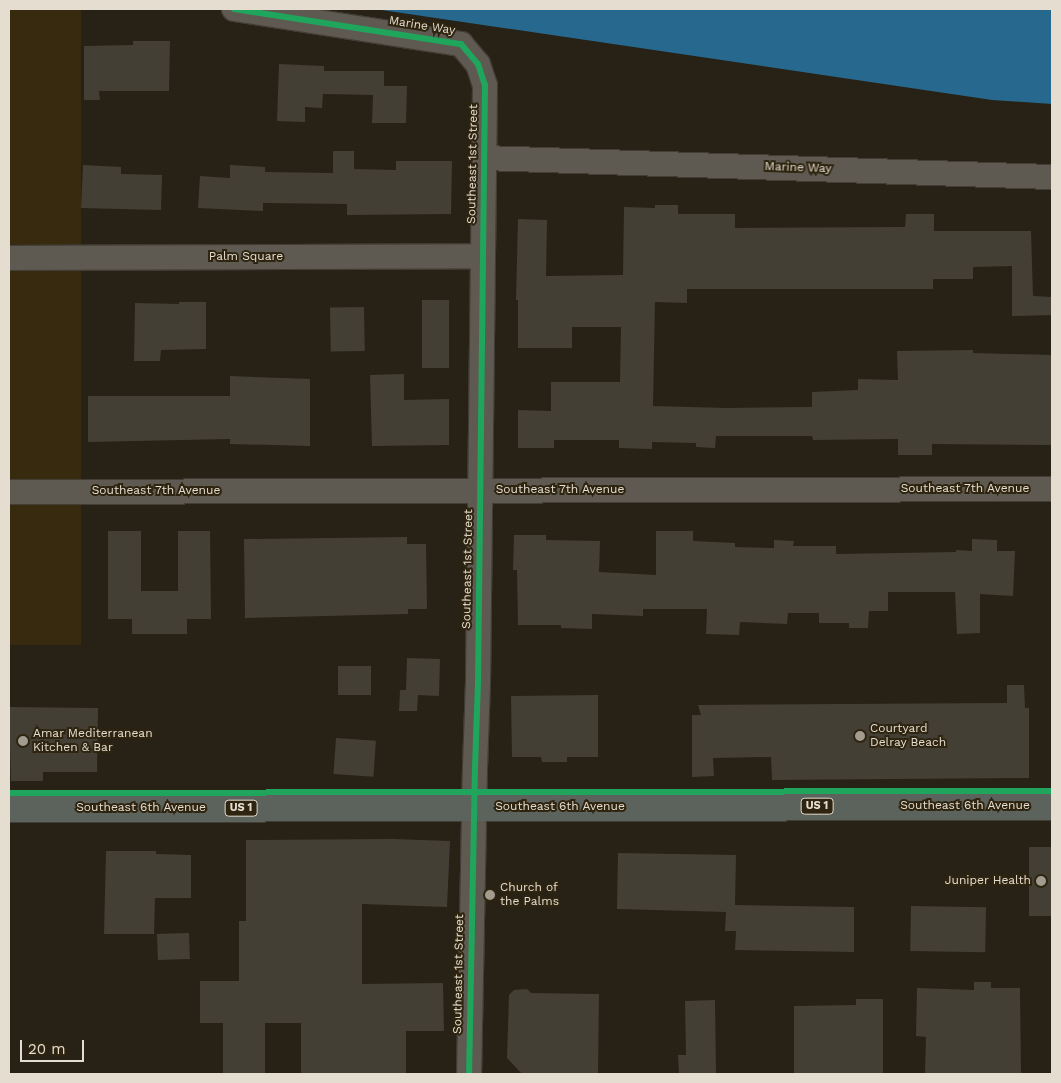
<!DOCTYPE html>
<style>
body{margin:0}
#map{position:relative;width:1061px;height:1083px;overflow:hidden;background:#272116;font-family:"Work Sans",sans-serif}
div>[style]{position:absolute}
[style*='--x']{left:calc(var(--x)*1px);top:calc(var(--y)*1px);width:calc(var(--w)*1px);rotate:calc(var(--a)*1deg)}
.built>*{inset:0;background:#372a0f;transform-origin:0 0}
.water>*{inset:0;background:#27698e}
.building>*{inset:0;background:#443f35;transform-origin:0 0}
.roads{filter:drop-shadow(1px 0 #423d35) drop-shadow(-1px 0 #423d35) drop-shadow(0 1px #423d35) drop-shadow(0 -1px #423d35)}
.minor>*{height:24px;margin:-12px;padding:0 12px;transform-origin:12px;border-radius:12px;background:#5e5a51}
.major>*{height:28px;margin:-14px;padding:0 14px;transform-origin:14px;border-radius:14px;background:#5c625c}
.cycleway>*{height:6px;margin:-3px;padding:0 3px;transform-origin:3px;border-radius:3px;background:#20a55d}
.dots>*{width:14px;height:14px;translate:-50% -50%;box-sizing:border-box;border:2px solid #2e240f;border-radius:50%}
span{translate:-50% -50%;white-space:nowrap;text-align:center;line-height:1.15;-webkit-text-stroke:4px #2e240f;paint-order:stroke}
.shield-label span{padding:1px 4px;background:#2e240f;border:1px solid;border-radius:4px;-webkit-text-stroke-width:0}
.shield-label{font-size:11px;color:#e4ddd0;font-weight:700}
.street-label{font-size:12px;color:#e4ddd0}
.poi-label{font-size:12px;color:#e4ddd0}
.left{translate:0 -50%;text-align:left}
.right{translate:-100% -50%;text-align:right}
.frame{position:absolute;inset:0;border:10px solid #e4ddd0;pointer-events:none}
.scale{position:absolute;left:20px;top:1040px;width:64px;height:22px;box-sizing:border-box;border:2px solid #e4ddd0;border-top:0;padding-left:6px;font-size:15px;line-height:18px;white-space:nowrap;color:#e4ddd0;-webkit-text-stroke:4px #2e240f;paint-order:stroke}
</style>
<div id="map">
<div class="built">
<i style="left:9px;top:9px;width:72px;height:636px"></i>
</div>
<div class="water">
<i style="clip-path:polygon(375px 9px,1052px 9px,1052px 104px,992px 100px)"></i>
</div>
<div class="building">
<i style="clip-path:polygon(133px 41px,170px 41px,169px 91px,99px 91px,100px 100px,84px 100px,84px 46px,133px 45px)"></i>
<i style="clip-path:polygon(279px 64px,324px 66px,324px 71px,384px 71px,384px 86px,407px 86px,406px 123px,372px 123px,373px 95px,323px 94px,322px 108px,305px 107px,305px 122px,277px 121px)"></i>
<i style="clip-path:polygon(333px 151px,354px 151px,354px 169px,396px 170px,396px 161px,452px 161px,451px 214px,347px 215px,347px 204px,263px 203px,263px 211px,198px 208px,200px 176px,230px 178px,230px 165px,265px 167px,265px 172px,333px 173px)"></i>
<i style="clip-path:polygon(83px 165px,121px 167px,121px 174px,162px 175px,161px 210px,81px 208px)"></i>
<i style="clip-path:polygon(655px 205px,678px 205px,678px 214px,735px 214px,735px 228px,905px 227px,906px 214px,934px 214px,934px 231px,1031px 231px,1033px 296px,1052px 297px,1052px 315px,1012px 316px,1012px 266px,973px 267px,973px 279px,933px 279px,933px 289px,687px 289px,687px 303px,655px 302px,653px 406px,726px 408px,812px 407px,812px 392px,858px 390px,858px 379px,898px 380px,897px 351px,973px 350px,973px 353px,1052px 355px,1052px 445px,932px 444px,932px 455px,898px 455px,898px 439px,813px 440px,812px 436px,716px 436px,715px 448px,696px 447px,696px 443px,652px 442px,652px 449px,619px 448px,619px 440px,554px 440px,554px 448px,518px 448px,518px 410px,551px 411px,551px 382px,620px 382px,621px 327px,572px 327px,572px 348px,518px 348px,518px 300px,516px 300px,518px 219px,547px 220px,546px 276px,623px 275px,624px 207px,655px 208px)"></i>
<i style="left:422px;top:300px;width:27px;height:68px"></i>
<i style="clip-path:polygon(179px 302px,206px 302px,206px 349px,161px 350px,160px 361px,134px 361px,135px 303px,179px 304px)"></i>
<i style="left:364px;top:307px;width:44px;height:34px;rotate:89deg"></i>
<i style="clip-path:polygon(404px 374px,404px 400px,449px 399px,449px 445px,372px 446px,370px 375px)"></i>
<i style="clip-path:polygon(230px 376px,310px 379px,310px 446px,230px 444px,230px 439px,88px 442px,88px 396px,230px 396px)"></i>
<i style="clip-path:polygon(108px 531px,141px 531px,141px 591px,178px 591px,178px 531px,210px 531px,211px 619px,187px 619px,187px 634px,132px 634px,132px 619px,108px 619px)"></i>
<i style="clip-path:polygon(656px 531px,693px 531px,693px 541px,735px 543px,735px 547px,774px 548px,774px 540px,794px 541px,793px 546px,836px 546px,836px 554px,956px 552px,956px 550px,972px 551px,972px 539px,997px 540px,997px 551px,1015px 551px,1013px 596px,980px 594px,980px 633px,957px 634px,955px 592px,888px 592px,888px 611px,869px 611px,868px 628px,849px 628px,849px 623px,819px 623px,819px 613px,788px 613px,787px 624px,740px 622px,739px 635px,706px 634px,707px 609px,643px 609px,643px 616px,592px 614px,592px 629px,561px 628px,561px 625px,518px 625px,517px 570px,513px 570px,514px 535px,546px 535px,546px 540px,600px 541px,599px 572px,656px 575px)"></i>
<i style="clip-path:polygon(407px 537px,407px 544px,426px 544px,427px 609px,408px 609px,408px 614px,245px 618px,244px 539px)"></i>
<i style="clip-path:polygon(407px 658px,440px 659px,439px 696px,418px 695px,417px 711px,399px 711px,400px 690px,406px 690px)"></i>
<i style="left:371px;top:666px;width:29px;height:33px;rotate:90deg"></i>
<i style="clip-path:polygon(1007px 685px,1024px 685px,1025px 708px,1029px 708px,1029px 778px,772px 780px,771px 757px,713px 758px,714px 776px,692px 777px,692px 715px,701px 715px,698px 705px,1007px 703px)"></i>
<i style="clip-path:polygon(598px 695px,598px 757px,567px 757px,567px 762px,542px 762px,541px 757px,512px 757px,511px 696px)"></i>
<i style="clip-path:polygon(9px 707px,98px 708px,97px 772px,43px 772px,43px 781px,11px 781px)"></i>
<i style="left:336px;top:738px;width:40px;height:36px;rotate:4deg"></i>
<i style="clip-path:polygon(393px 839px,450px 841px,447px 907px,362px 904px,362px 984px,443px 983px,444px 1031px,406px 1031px,406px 1074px,301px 1074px,301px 1023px,265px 1023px,265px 1074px,223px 1074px,223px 1023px,200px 1023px,200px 981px,239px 981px,239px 921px,246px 921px,246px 840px)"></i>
<i style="left:1029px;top:847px;width:23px;height:69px"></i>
<i style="clip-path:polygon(106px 851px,156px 851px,156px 854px,191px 855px,191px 898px,155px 898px,154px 934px,104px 934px)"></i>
<i style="clip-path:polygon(618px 853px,736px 855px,735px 905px,854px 907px,854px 952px,735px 950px,736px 931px,725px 931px,726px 912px,617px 909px)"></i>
<i style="left:911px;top:906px;width:75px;height:45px;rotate:1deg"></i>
<i style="left:189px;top:933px;width:26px;height:32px;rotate:88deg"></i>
<i style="clip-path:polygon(974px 982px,991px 982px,991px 988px,1020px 988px,1021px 1074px,925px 1074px,926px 1037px,916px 1036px,917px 988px,974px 990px)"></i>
<i style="clip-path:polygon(527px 989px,531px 993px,599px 994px,598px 1074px,522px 1074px,507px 1058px,509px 995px,514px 990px)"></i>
<i style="clip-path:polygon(856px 999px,883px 999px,883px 1074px,794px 1074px,794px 1006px,856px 1005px)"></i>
<i style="clip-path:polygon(715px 1000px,716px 1074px,679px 1074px,678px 1055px,686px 1055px,685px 1001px)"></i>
</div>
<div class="roads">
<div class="minor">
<i style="--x:234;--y:9;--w:230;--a:8.8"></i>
<i style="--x:461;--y:44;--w:26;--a:50"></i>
<i style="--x:478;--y:64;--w:22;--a:72"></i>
<i style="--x:485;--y:85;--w:597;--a:90.67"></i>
<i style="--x:478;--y:682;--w:84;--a:92"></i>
<i style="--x:475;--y:766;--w:308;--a:91.1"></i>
<i style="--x:484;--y:158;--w:568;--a:1.92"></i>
<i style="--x:9;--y:258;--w:474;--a:-0.2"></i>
<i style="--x:9;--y:492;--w:1043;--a:-0.16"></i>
</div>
<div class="major">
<i style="--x:9;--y:808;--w:1043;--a:-0.11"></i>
</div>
</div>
<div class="cycleway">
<i style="--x:234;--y:9;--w:230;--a:8.8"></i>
<i style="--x:461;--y:44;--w:26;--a:50"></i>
<i style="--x:478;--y:64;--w:22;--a:72"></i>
<i style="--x:485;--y:85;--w:597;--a:90.67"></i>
<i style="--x:478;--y:682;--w:84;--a:92"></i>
<i style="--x:475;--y:766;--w:308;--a:91.1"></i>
<i style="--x:9;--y:793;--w:1043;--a:-0.11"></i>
</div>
<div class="dots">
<i style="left:860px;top:736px;background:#a29b8f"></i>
<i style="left:23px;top:741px;background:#a29b8f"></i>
<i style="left:1041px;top:881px;background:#a29b8f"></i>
<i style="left:490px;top:895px;background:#a29b8f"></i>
</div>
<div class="shield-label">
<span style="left:817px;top:806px">US 1</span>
<span style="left:241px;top:808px">US 1</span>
</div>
<div class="street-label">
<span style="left:422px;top:26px;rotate:9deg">Marine Way</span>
<span style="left:473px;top:164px;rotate:-89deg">Southeast 1st Street</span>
<span style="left:798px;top:168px;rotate:2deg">Marine Way</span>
<span style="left:246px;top:257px">Palm Square</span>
<span style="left:965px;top:489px">Southeast 7th Avenue</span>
<span style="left:560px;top:490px">Southeast 7th Avenue</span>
<span style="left:156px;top:491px">Southeast 7th Avenue</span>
<span style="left:468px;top:569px;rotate:-89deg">Southeast 1st Street</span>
<span style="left:965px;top:806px">Southeast 6th Avenue</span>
<span style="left:560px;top:807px">Southeast 6th Avenue</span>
<span style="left:141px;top:808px">Southeast 6th Avenue</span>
<span style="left:459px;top:974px;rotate:-89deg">Southeast 1st Street</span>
</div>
<div class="poi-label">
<span class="left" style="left:870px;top:736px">Courtyard<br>Delray Beach</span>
<span class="left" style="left:33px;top:741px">Amar Mediterranean<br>Kitchen &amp; Bar</span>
<span class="right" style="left:1031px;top:881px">Juniper Health</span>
<span class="left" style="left:500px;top:895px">Church of<br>the Palms</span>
</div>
<div class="frame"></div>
<div class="scale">20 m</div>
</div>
